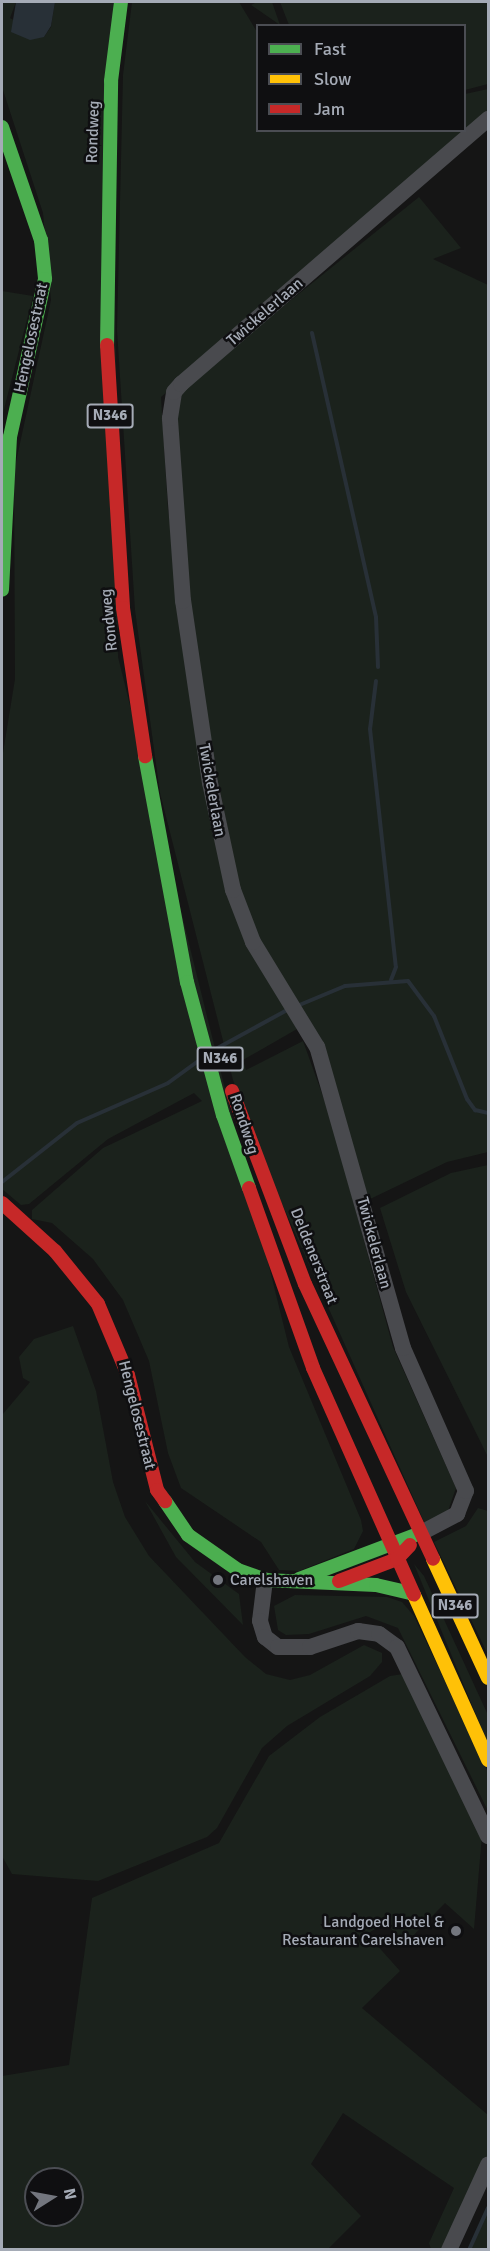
<!DOCTYPE html>
<style>
body{margin:0}
#map{position:relative;width:490px;height:2251px;overflow:hidden;background:#151515;font-family:Signika,sans-serif}
div>[style]{position:absolute}
[style*='--x']{left:calc(var(--x)*1px);top:calc(var(--y)*1px);width:calc(var(--w)*1px);rotate:calc(var(--a)*1deg)}
.green>*{inset:0;background:#1b221c}
.water>*{inset:0;background:#283037}
.stream>*{height:4px;margin:-2px;padding:0 2px;transform-origin:2px;border-radius:2px;background:#283037}
.street>*{height:16px;margin:-8px;padding:0 8px;transform-origin:8px;border-radius:8px;background:#494a4e}
.fast>*{height:14px;margin:-7px;padding:0 7px;transform-origin:7px;border-radius:7px;background:#4caf50}
.slow>*{height:14px;margin:-7px;padding:0 7px;transform-origin:7px;border-radius:7px;background:#ffc107}
.jam>*{height:14px;margin:-7px;padding:0 7px;transform-origin:7px;border-radius:7px;background:#c62828}
.dots>*{width:16px;height:16px;translate:-50% -50%;box-sizing:border-box;border:3px solid #0f0f11;border-radius:50%}
span{translate:-50% -50%;white-space:nowrap;text-align:center;line-height:1.15;-webkit-text-stroke:5px #0f0f11;paint-order:stroke}
.shield-label span{padding:2px 4px;background:#0f0f11;border:2px solid;border-radius:4px;-webkit-text-stroke-width:0}
.shield-label{font-size:15px;color:#a5abb6;font-weight:700}
.street-label{font-size:16px;color:#a5abb6}
.poi-label{font-size:16px;color:#a5abb6}
.left{translate:0 -50%;text-align:left}
.right{translate:-100% -50%;text-align:right}
.frame{position:absolute;inset:0;border:3px solid #a5abb6;pointer-events:none}
.legend{position:absolute;left:256px;top:24px;width:210px;height:108px;box-sizing:border-box;background:#0f0f11;border:2px solid #4b4d53;margin:0;padding:8px 10px;list-style:none;font-size:18px;color:#a5abb6}
.legend li{display:flex;align-items:center;gap:12px;height:30px}
.legend b{width:30px;border:2px solid #4b4d53}
.north{position:absolute;left:24px;top:2167px;width:60px;height:60px;box-sizing:border-box;background:#0f0f11;border:2px solid #4b4d53;border-radius:50%;rotate:79deg;font-size:16px;font-weight:700;line-height:24px;text-align:center;color:#a5abb6}
.north::after{content:'';display:block;margin:auto;width:21px;height:27px;background:#73767e;clip-path:polygon(50% 0,100% 100%,50% 72%,0 100%)}
</style>
<div id="map">
<div class="green">
<i style="clip-path:polygon(2px 2px,16px 2px,10px 18px,44px 37px,51px 27px,55px 2px,113px 2px,118px 657px,289px 1347px,361px 1520px,363px 1531px,354px 1549px,299px 1571px,279px 1570px,261px 1542px,181px 1488px,168px 1453px,149px 1361px,123px 1300px,93px 1259px,52px 1223px,32px 1219px,32px 1210px,103px 1148px,202px 1101px,194px 1093px,108px 1139px,29px 1204px,21px 1205px,2px 1189px,2px 759px,15px 679px,14px 471px,51px 300px,43px 213px,2px 87px)"></i>
<i style="clip-path:polygon(132px 2px,239px 2px,257px 32px,258px 130px,464px 130px,465px 94px,488px 89px,488px 114px,161px 397px,168px 510px,218px 856px,297px 1029px,243px 1060px,246px 1070px,303px 1041px,329px 1113px,393px 1347px,456px 1488px,448px 1511px,425px 1524px,274px 1186px,233px 1080px,160px 793px,135px 610px,117px 330px,123px 75px)"></i>
<i style="clip-path:polygon(257px 2px,272px 2px,280px 25px,251px 5px)"></i>
<i style="clip-path:polygon(280px 2px,488px 2px,488px 84px,465px 90px,464px 26px,289px 25px)"></i>
<i style="clip-path:polygon(419px 197px,461px 248px,433px 259px,488px 285px,488px 1152px,447px 1162px,366px 1201px,333px 1086px,244px 909px,195px 667px,174px 402px,182px 388px)"></i>
<i style="clip-path:polygon(2px 291px,33px 296px,2px 417px)"></i>
<i style="clip-path:polygon(488px 1165px,488px 1457px,406px 1292px,380px 1208px,451px 1173px)"></i>
<i style="clip-path:polygon(73px 1326px,96px 1391px,113px 1482px,125px 1517px,149px 1556px,245px 1657px,266px 1674px,290px 1680px,310px 1675px,364px 1645px,382px 1653px,382px 1662px,370px 1676px,287px 1726px,262px 1748px,217px 1828px,207px 1837px,98px 1881px,12px 1874px,2px 1856px,2px 1415px,30px 1382px,23px 1378px,19px 1357px,34px 1339px)"></i>
<i style="clip-path:polygon(145px 1501px,195px 1562px,239px 1594px,243px 1625px,176px 1557px)"></i>
<i style="clip-path:polygon(478px 1508px,488px 1511px,488px 1655px,434px 1542px,466px 1526px)"></i>
<i style="clip-path:polygon(414px 1564px,424px 1576px,488px 1715px,488px 1744px)"></i>
<i style="clip-path:polygon(295px 1595px,387px 1597px,402px 1602px,414px 1616px,488px 1772px,488px 1811px,398px 1628px,366px 1616px,309px 1634px,286px 1635px,278px 1630px,274px 1606px)"></i>
<i style="clip-path:polygon(evenodd,403px 1674px,482px 1835px,474px 1929px,445px 1903px,406px 1943px,385px 1923px,367px 1934px,400px 1971px,362px 2008px,488px 2115px,488px 2168px,453px 2249px,431px 2249px,429px 2243px,454px 2188px,343px 2113px,311px 2164px,361px 2216px,328px 2249px,2px 2250px,2px 2076px,69px 2065px,92px 1898px,219px 1843px,269px 1756px,320px 1717px,390px 1676px,403px 1674px,36px 2179px,72px 2179px,72px 2215px,36px 2215px,36px 2179px)"></i>
<i style="clip-path:polygon(488px 2208px,488px 2249px,469px 2249px)"></i>
</div>
<div class="water">
<i style="clip-path:polygon(16px 2px,55px 2px,51px 26px,44px 37px,30px 40px,11px 32px)"></i>
</div>
<div class="stream">
<i style="--x:312;--y:333;--w:291;--a:77.3"></i>
<i style="--x:376;--y:617;--w:50;--a:87.7"></i>
<i style="--x:376;--y:681;--w:48;--a:97.1"></i>
<i style="--x:370;--y:729;--w:239;--a:83.8"></i>
<i style="--x:396;--y:967;--w:14;--a:111"></i>
<i style="--x:297;--y:1006;--w:52;--a:-22.6"></i>
<i style="--x:345;--y:986;--w:63;--a:-4.5"></i>
<i style="--x:408;--y:981;--w:44;--a:53.4"></i>
<i style="--x:434;--y:1016;--w:89;--a:68.3"></i>
<i style="--x:467;--y:1099;--w:14;--a:54"></i>
<i style="--x:475;--y:1110;--w:13;--a:13"></i>
<i style="--x:214;--y:1050;--w:85;--a:-28.7"></i>
<i style="--x:2;--y:1182;--w:95;--a:-38.2"></i>
<i style="--x:77;--y:1123;--w:99;--a:-23.7"></i>
<i style="--x:168;--y:1083;--w:37;--a:-36"></i>
<i style="--x:469;--y:2250;--w:46;--a:-65.7"></i>
</div>
<div class="street">
<i style="--x:421;--y:1533;--w:41;--a:-27.8"></i>
<i style="--x:457;--y:1514;--w:25;--a:-69"></i>
<i style="--x:466;--y:1491;--w:156;--a:-113.8"></i>
<i style="--x:403;--y:1348;--w:313;--a:-105.9"></i>
<i style="--x:317;--y:1047;--w:123;--a:-121.4"></i>
<i style="--x:253;--y:942;--w:56;--a:-111"></i>
<i style="--x:233;--y:890;--w:109;--a:-102.1"></i>
<i style="--x:210;--y:783;--w:184;--a:-98.4"></i>
<i style="--x:183;--y:601;--w:183;--a:-94.1"></i>
<i style="--x:170;--y:418;--w:26;--a:-81"></i>
<i style="--x:174;--y:392;--w:11;--a:-49"></i>
<i style="--x:181;--y:384;--w:406;--a:-40.8"></i>
<i style="--x:265;--y:1580;--w:41;--a:97"></i>
<i style="--x:260;--y:1621;--w:17;--a:73"></i>
<i style="--x:265;--y:1637;--w:16;--a:38"></i>
<i style="--x:278;--y:1647;--w:32;--a:0"></i>
<i style="--x:310;--y:1647;--w:51;--a:-18.4"></i>
<i style="--x:358;--y:1631;--w:21;--a:8"></i>
<i style="--x:379;--y:1634;--w:22;--a:36"></i>
<i style="--x:397;--y:1647;--w:210;--a:64.3"></i>
<i style="--x:449;--y:2250;--w:94;--a:-65.4"></i>
</div>
<div class="fast">
<i style="--x:2;--y:127;--w:120;--a:71"></i>
<i style="--x:41;--y:240;--w:39;--a:84"></i>
<i style="--x:45;--y:279;--w:162;--a:102.5"></i>
<i style="--x:10;--y:437;--w:153;--a:93"></i>
<i style="--x:107;--y:345;--w:264;--a:-89.1"></i>
<i style="--x:111;--y:81;--w:80;--a:-82.8"></i>
<i style="--x:145;--y:756;--w:230;--a:79.5"></i>
<i style="--x:187;--y:982;--w:138;--a:74.9"></i>
<i style="--x:223;--y:1115;--w:77;--a:70.4"></i>
<i style="--x:165;--y:1501;--w:41;--a:55.9"></i>
<i style="--x:188;--y:1535;--w:61;--a:35"></i>
<i style="--x:238;--y:1570;--w:29;--a:20"></i>
<i style="--x:265;--y:1580;--w:111;--a:2.6"></i>
<i style="--x:376;--y:1585;--w:37;--a:13"></i>
<i style="--x:299;--y:1579;--w:130;--a:-20.7"></i>
</div>
<div class="slow">
<i style="--x:433;--y:1559;--w:131;--a:65.2"></i>
<i style="--x:414;--y:1595;--w:181;--a:65.8"></i>
</div>
<div class="jam">
<i style="--x:107;--y:345;--w:263;--a:86.5"></i>
<i style="--x:123;--y:608;--w:150;--a:81.5"></i>
<i style="--x:232;--y:1091;--w:206;--a:69.3"></i>
<i style="--x:305;--y:1284;--w:303;--a:65"></i>
<i style="--x:249;--y:1188;--w:191;--a:70.4"></i>
<i style="--x:313;--y:1368;--w:248;--a:66"></i>
<i style="--x:2;--y:1203;--w:72;--a:42.2"></i>
<i style="--x:55;--y:1251;--w:68;--a:50.9"></i>
<i style="--x:98;--y:1304;--w:77;--a:67.1"></i>
<i style="--x:128;--y:1375;--w:119;--a:75.8"></i>
<i style="--x:157;--y:1490;--w:14;--a:54"></i>
<i style="--x:339;--y:1581;--w:62;--a:-20.8"></i>
<i style="--x:397;--y:1559;--w:19;--a:-47"></i>
</div>
<div class="dots">
<i style="left:218px;top:1580px;background:#73767e"></i>
<i style="left:456px;top:1931px;background:#73767e"></i>
</div>
<div class="shield-label">
<span style="left:110px;top:416px">N346</span>
<span style="left:220px;top:1059px">N346</span>
<span style="left:455px;top:1606px">N346</span>
</div>
<div class="street-label">
<span style="left:93px;top:132px;rotate:-88deg">Rondweg</span>
<span style="left:265px;top:312px;rotate:-41deg">Twickelerlaan</span>
<span style="left:31px;top:338px;rotate:-78deg">Hengelosestraat</span>
<span style="left:109px;top:620px;rotate:-96deg">Rondweg</span>
<span style="left:212px;top:790px;rotate:80deg">Twickelerlaan</span>
<span style="left:244px;top:1124px;rotate:72deg">Rondweg</span>
<span style="left:374px;top:1243px;rotate:75deg">Twickelerlaan</span>
<span style="left:314px;top:1256px;rotate:68deg">Deldenerstraat</span>
<span style="left:137px;top:1415px;rotate:76deg">Hengelosestraat</span>
</div>
<div class="poi-label">
<span class="left" style="left:230px;top:1580px">Carelshaven</span>
<span class="right" style="left:444px;top:1931px">Landgoed Hotel &amp;<br>Restaurant Carelshaven</span>
</div>
<div class="frame"></div>
<ul class="legend">
<li><b style="height:8px;background:#4caf50"></b>Fast</li>
<li><b style="height:8px;background:#ffc107"></b>Slow</li>
<li><b style="height:8px;background:#c62828"></b>Jam</li>
</ul>
<div class="north">N</div>
</div>
